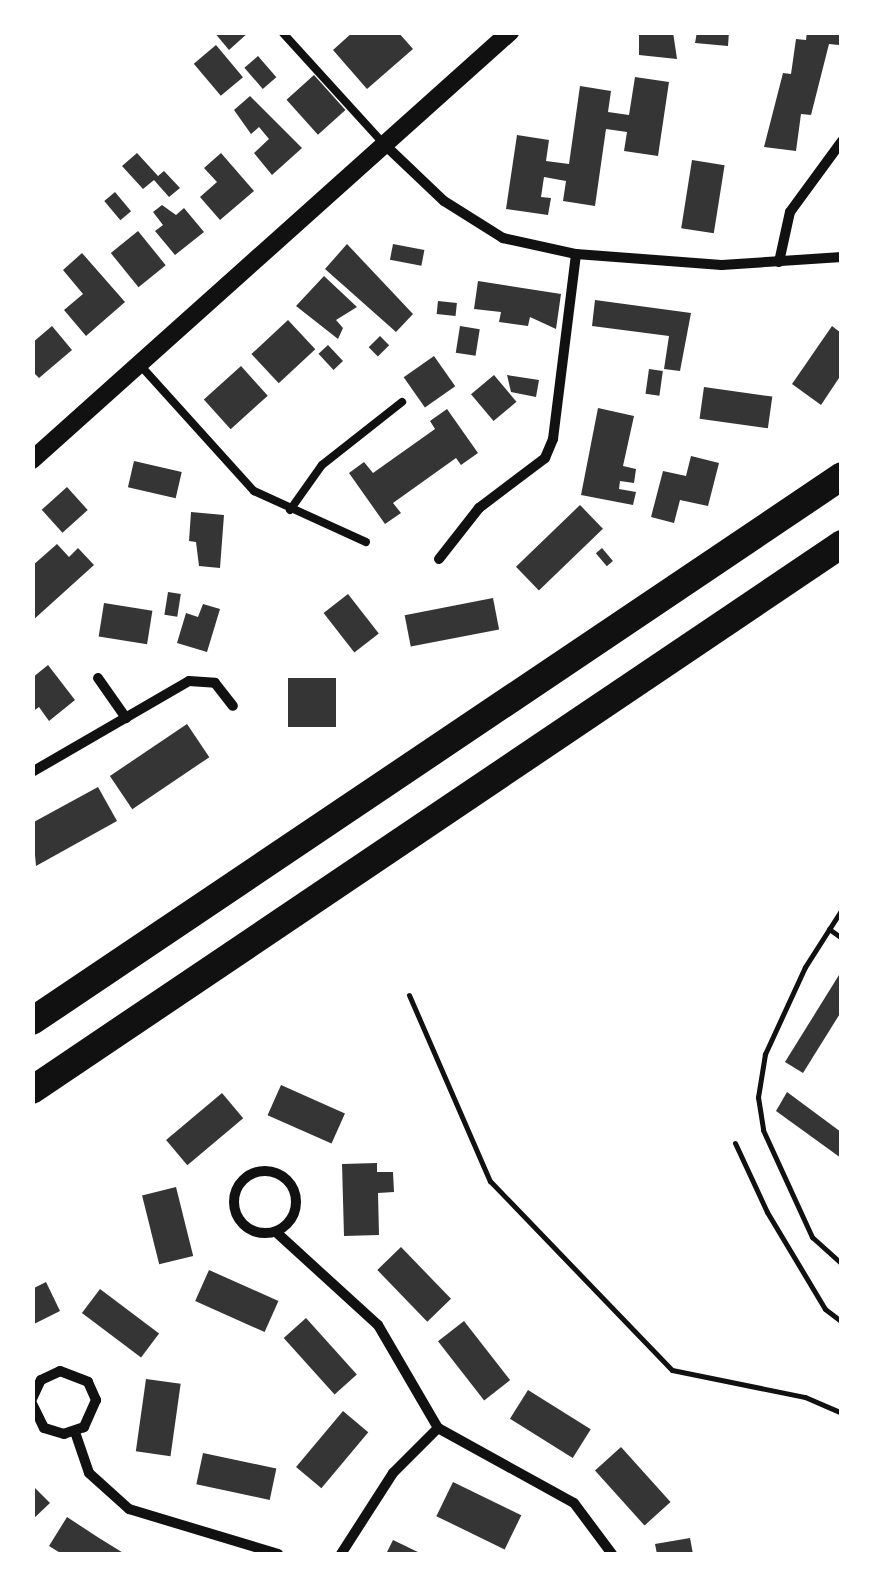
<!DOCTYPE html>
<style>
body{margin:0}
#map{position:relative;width:874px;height:1587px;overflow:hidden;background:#fff;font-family:Quicksand,sans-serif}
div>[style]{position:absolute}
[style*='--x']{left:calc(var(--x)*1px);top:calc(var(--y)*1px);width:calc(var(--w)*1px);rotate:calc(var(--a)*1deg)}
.building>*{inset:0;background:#353535;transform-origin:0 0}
.path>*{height:5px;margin:-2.5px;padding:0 2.5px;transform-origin:2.5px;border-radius:2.5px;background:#111}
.service>*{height:8px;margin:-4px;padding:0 4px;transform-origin:4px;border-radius:4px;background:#111}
.minor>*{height:10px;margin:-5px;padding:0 5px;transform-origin:5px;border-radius:5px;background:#111}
.minor>.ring{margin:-5px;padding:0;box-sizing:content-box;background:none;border:10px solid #111;border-radius:50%}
.tertiary>*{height:18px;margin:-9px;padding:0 9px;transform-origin:9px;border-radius:9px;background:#111}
.trunk>*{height:28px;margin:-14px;padding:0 14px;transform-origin:14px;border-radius:14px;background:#111}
span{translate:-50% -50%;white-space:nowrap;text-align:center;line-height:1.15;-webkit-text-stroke:8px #fff;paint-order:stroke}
.frame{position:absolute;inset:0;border:35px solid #fff;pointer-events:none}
</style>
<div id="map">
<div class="building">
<i style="clip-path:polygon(214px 32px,249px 32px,229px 50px)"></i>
<i style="clip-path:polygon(353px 32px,398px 32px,413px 49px,367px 89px,333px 50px)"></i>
<i style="clip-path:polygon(639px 32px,673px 32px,677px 59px,639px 55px)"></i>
<i style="clip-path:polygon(697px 32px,729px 32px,728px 46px,695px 43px)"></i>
<i style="clip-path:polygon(807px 32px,841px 32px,839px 45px,829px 44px,811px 115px,801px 114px,796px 151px,764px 147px,783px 73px,791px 74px,796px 39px,806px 40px)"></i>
<i style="left:216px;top:45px;width:42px;height:29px;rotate:50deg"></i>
<i style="left:258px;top:56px;width:28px;height:18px;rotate:49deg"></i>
<i style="left:314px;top:75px;width:47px;height:37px;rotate:48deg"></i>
<i style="clip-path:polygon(635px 77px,669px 82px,658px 156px,624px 151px,627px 132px,606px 129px,595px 206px,563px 201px,566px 181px,544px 177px,541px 197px,551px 198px,548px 215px,506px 209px,517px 135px,549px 140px,546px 161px,569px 164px,580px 86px,611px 91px,608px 112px,629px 115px)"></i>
<i style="clip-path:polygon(250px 96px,302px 148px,272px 175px,254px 153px,269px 139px,259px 127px,251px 134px,234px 110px)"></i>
<i style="clip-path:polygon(137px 153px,158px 176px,164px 171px,180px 188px,169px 197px,154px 180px,143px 189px,122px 166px)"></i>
<i style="clip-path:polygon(221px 153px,254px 191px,220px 220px,200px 197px,217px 182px,204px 168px)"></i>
<i style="left:692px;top:160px;width:33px;height:69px;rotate:9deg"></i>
<i style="left:115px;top:192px;width:25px;height:14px;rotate:50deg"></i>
<i style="clip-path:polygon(162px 205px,176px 215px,184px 208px,204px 232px,175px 255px,155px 231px,163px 225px,153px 212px)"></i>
<i style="left:138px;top:231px;width:44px;height:35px;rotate:51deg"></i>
<i style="clip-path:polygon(347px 244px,413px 314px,396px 332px,325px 269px)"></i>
<i style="left:393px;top:244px;width:32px;height:16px;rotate:11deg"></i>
<i style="clip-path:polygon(82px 253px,125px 302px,86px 336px,64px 310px,83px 294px,63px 270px)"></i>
<i style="clip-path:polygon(324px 276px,357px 307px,336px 320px,343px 328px,338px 339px,296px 306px)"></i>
<i style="clip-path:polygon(478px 281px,561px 294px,556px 329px,530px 317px,528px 326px,499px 322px,501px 312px,474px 309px)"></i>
<i style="clip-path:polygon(595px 300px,691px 313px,680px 371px,664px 369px,669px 336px,592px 326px)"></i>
<i style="left:438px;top:301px;width:19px;height:13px;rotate:6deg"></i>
<i style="left:288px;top:320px;width:40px;height:50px;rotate:47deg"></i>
<i style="clip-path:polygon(52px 326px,72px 350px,39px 378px,32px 371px,32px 343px)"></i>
<i style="left:460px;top:326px;width:20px;height:27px;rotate:9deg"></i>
<i style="clip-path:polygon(832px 326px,841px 333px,841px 375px,821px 405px,792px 384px)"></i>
<i style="left:380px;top:336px;width:13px;height:16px;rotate:45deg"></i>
<i style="left:328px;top:345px;width:22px;height:13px;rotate:47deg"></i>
<i style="left:434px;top:356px;width:37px;height:37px;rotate:55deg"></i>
<i style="left:241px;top:366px;width:40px;height:50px;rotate:48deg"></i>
<i style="left:649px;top:369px;width:14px;height:25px;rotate:8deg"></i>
<i style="left:494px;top:375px;width:35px;height:30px;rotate:50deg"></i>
<i style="clip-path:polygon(507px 375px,539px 380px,536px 397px,511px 392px)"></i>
<i style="left:704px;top:387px;width:69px;height:32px;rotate:8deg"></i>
<i style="clip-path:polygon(598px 408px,634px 416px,623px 466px,636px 469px,634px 483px,620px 481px,619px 489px,636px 492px,633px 505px,581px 495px)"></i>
<i style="clip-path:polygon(447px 409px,478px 453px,461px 465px,456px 458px,393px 503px,401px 513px,385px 524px,349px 473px,364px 462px,373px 473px,435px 429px,430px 421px)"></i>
<i style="clip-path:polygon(691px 456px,719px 463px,708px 506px,680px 500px,674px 523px,651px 517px,663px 471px,686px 476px)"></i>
<i style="left:134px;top:461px;width:49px;height:27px;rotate:13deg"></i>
<i style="left:67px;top:487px;width:31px;height:34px;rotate:48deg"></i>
<i style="left:580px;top:505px;width:33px;height:89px;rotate:46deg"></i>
<i style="clip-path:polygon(191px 512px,224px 515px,220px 568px,199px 566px,196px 542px,189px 541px)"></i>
<i style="clip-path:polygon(57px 544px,69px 557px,78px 548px,94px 565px,32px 621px,32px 566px)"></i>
<i style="left:602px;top:548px;width:17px;height:8px;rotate:50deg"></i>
<i style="left:168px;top:592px;width:13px;height:23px;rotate:9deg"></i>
<i style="left:348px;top:594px;width:50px;height:31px;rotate:52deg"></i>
<i style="left:493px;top:598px;width:32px;height:90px;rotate:79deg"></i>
<i style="left:104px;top:603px;width:49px;height:34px;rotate:9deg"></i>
<i style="clip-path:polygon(203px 604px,220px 609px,207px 652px,177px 643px,186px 613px,198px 617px)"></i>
<i style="clip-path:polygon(48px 665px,75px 700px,49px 721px,39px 707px,32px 712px,32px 678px)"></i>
<i style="left:288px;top:678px;width:48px;height:49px"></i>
<i style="left:187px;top:724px;width:40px;height:93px;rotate:56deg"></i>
<i style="clip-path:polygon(98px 787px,117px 821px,36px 866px,32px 823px)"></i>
<i style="clip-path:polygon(839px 975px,841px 1012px,803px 1073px,785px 1062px)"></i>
<i style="left:281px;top:1085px;width:70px;height:33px;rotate:24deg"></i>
<i style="clip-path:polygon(787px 1092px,841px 1132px,841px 1158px,776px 1111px)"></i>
<i style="left:222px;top:1093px;width:33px;height:73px;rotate:50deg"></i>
<i style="clip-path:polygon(377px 1163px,377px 1172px,393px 1172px,394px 1192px,378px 1193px,379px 1235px,344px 1236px,342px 1164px)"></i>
<i style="left:176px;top:1187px;width:71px;height:35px;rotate:76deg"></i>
<i style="left:401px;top:1247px;width:72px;height:33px;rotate:46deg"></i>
<i style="left:209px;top:1270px;width:76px;height:34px;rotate:24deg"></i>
<i style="clip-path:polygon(46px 1282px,60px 1311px,32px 1325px,32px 1289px)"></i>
<i style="left:100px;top:1289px;width:74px;height:30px;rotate:37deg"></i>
<i style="left:306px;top:1318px;width:76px;height:30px;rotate:48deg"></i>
<i style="left:464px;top:1321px;width:75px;height:33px;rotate:52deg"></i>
<i style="left:146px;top:1379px;width:35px;height:73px;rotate:8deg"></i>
<i style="left:528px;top:1390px;width:74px;height:34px;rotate:32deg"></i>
<i style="left:343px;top:1411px;width:33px;height:73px;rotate:40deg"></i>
<i style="left:621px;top:1447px;width:74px;height:35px;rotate:48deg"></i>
<i style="left:203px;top:1453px;width:75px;height:32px;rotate:12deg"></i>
<i style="left:453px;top:1482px;width:76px;height:38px;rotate:26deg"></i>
<i style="clip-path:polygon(32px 1485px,50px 1503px,32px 1520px)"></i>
<i style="clip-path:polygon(67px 1517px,99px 1538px,125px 1554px,62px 1554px,49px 1546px)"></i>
<i style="clip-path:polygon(690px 1538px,693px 1554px,657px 1554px,655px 1544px)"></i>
<i style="clip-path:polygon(393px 1540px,422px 1554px,386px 1554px)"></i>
</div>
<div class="path">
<i style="--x:842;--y:909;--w:69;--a:122.5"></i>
<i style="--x:805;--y:967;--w:96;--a:114.7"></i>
<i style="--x:765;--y:1054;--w:44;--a:99.2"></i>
<i style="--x:758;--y:1097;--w:33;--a:81"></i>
<i style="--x:763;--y:1130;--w:118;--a:65.4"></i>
<i style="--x:812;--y:1237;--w:40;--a:42"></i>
<i style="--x:829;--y:929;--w:16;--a:35"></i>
<i style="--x:409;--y:995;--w:203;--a:66.5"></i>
<i style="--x:490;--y:1181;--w:262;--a:46.1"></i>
<i style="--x:672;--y:1370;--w:136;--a:11.5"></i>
<i style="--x:805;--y:1397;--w:40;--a:23.4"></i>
<i style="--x:735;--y:1143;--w:76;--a:65.1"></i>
<i style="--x:767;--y:1212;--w:113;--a:59.1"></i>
<i style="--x:825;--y:1309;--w:21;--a:37"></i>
</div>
<div class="service">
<i style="--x:282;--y:32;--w:153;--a:47.7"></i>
<i style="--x:140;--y:365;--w:170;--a:47.9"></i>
<i style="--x:254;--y:491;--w:123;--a:24.5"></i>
<i style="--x:290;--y:510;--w:55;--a:-54.6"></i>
<i style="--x:322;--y:465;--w:102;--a:-38.2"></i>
</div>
<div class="minor">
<i style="--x:385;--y:145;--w:81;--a:43.5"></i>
<i style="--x:444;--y:201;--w:70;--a:32.1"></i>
<i style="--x:503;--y:238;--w:75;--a:12.4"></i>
<i style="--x:576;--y:254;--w:146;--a:4.3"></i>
<i style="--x:722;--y:265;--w:120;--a:-3.8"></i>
<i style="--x:779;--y:262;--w:51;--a:-77.6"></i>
<i style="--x:790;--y:212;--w:88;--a:-53.8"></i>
<i style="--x:439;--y:559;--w:65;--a:-51.9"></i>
<i style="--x:479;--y:508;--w:83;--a:-37.1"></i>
<i style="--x:545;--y:458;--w:21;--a:-67"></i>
<i style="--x:553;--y:439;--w:186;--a:-82.9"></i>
<i style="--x:98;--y:678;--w:49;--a:55"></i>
<i style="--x:32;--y:772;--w:181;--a:-30.1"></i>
<i style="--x:189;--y:681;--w:26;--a:4"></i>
<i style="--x:215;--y:683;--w:29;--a:52"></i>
<i class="ring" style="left:234px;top:1171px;width:52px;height:52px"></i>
<i style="--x:276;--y:1232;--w:138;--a:42.4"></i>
<i style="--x:378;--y:1325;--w:119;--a:59.8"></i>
<i style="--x:438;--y:1428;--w:155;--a:28.9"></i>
<i style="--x:574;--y:1503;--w:64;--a:53.3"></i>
<i style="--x:32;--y:1399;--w:21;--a:-65"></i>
<i style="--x:41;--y:1380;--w:21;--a:-25"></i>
<i style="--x:60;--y:1371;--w:30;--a:21"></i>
<i style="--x:88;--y:1382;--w:20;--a:66"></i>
<i style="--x:96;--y:1400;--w:30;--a:114"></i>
<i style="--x:84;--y:1427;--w:21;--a:161"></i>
<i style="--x:64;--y:1434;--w:21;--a:-163"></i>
<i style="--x:44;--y:1428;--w:28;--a:-116"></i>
<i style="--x:75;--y:1432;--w:43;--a:71.1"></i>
<i style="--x:89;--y:1473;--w:54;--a:42"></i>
<i style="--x:129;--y:1509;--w:156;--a:16.8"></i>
<i style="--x:341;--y:1554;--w:96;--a:-57.3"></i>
<i style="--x:393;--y:1473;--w:64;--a:-45"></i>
</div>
<div class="tertiary">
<i style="--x:32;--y:460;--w:642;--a:-41.84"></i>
</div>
<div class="trunk">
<i style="--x:32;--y:1021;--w:976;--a:-33.93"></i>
<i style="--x:32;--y:1090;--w:977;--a:-33.98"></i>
</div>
<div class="frame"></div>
</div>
